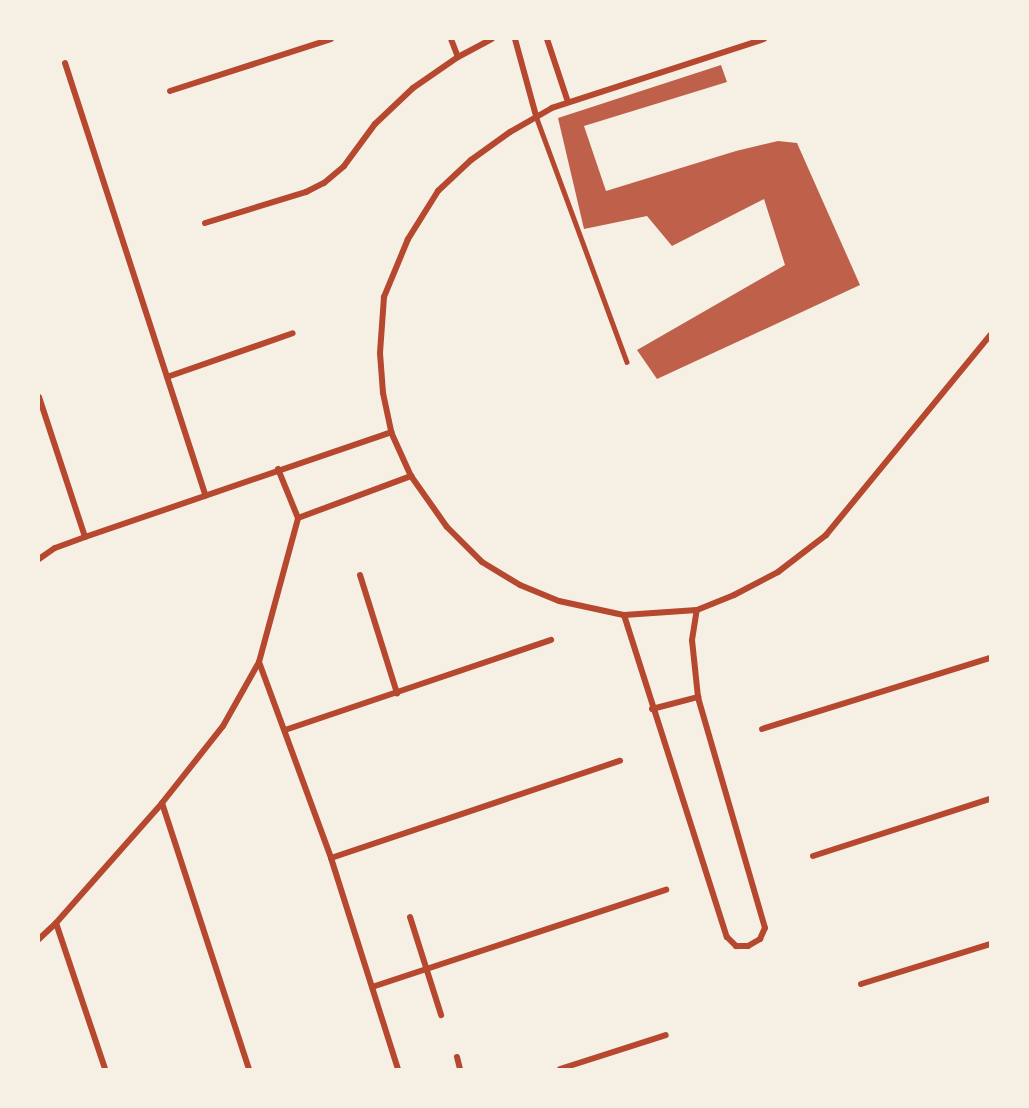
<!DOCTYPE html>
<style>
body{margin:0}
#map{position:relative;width:1029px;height:1108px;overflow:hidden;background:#f6efe4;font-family:"Fira Sans Condensed",sans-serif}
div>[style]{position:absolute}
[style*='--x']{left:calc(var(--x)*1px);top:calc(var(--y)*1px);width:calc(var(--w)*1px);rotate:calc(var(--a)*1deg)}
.building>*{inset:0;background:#bf614a}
.service>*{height:4.5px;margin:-2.25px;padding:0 2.25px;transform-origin:2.25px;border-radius:2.25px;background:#b5482f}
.minor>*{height:6px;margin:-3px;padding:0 3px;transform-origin:3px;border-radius:3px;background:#b5482f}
span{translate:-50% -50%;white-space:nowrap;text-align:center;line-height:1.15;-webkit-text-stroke:4.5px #f6efe4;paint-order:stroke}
.frame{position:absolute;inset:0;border:40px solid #f6efe4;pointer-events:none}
</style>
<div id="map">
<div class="building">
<i style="clip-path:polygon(721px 65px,727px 82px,584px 126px,606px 191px,736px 151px,778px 141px,797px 143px,860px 285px,657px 379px,637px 350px,785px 265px,764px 199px,672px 246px,647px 216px,584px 229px,558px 118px)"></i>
</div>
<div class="service">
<i style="--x:536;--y:116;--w:262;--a:69.7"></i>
</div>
<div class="minor">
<i style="--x:451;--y:39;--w:19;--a:69"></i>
<i style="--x:515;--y:39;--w:80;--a:74.7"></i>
<i style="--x:547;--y:39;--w:66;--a:71.6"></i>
<i style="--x:764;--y:39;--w:223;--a:162"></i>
<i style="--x:552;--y:108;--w:48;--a:150.3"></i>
<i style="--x:510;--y:132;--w:48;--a:144.3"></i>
<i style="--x:471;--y:160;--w:45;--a:136.8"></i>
<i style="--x:438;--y:191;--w:57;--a:122"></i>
<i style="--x:408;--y:239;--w:63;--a:112.5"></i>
<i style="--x:384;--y:297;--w:56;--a:94.1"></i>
<i style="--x:380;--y:353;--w:40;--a:85.7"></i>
<i style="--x:383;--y:393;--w:40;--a:78"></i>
<i style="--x:391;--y:432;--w:48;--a:65.6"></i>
<i style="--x:411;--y:476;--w:62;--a:54.8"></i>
<i style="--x:447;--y:527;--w:49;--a:45"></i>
<i style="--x:482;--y:562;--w:44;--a:31.2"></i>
<i style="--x:520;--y:585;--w:42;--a:22.3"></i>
<i style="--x:559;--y:601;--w:66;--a:12.2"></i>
<i style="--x:624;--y:615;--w:73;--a:-3.9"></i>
<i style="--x:697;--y:610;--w:40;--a:-22"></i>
<i style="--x:734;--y:595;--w:50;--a:-27.6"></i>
<i style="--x:778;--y:572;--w:61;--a:-37.6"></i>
<i style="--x:826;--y:535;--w:259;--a:-50.6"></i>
<i style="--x:65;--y:63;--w:455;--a:72"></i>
<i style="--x:170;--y:91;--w:169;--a:-17.9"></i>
<i style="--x:205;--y:223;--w:106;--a:-17.1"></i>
<i style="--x:306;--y:192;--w:20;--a:-27"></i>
<i style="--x:324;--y:183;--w:26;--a:-40"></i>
<i style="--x:344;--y:166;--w:52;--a:-53.6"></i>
<i style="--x:375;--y:124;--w:52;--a:-43.5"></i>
<i style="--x:413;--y:88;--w:55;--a:-34.6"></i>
<i style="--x:458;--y:57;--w:38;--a:-28"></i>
<i style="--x:167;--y:377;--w:133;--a:-19.2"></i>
<i style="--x:39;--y:397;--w:147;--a:71.8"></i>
<i style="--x:298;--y:518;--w:121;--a:-20.4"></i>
<i style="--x:39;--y:559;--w:19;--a:-35"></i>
<i style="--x:55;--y:548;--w:32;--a:-20"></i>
<i style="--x:85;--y:537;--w:324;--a:-18.9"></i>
<i style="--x:360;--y:575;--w:124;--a:72.6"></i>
<i style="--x:624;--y:615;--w:338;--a:72.3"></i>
<i style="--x:727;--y:937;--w:13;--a:45"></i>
<i style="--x:736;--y:946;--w:12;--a:0"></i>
<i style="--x:748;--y:946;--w:14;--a:-30"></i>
<i style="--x:760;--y:939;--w:12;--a:-66"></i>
<i style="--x:765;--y:928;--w:241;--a:-106.2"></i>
<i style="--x:698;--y:697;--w:57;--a:-96"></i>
<i style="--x:692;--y:640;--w:30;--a:-81"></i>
<i style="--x:259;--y:662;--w:209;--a:69.8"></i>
<i style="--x:331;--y:858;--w:221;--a:72.4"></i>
<i style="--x:652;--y:709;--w:48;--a:-14.6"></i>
<i style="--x:762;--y:729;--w:239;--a:-17.3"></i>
<i style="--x:285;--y:730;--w:281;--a:-18.7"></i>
<i style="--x:162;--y:803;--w:280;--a:71.9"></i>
<i style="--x:813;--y:856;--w:186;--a:-17.9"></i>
<i style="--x:331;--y:858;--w:305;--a:-18.6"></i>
<i style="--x:410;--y:917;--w:103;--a:72.4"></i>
<i style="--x:56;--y:923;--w:154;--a:71.4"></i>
<i style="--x:39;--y:939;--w:23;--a:-43"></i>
<i style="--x:56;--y:923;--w:160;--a:-48.5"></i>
<i style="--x:162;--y:803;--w:98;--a:-51.6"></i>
<i style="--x:223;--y:726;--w:73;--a:-60.6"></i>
<i style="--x:259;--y:662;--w:149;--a:-74.8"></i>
<i style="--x:298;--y:518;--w:53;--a:-112.2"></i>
<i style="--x:861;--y:984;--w:135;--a:-17.2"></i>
<i style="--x:372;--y:987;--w:310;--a:-18.3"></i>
<i style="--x:457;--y:1057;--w:12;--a:76"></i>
<i style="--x:560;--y:1069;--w:111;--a:-17.8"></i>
</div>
<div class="frame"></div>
</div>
